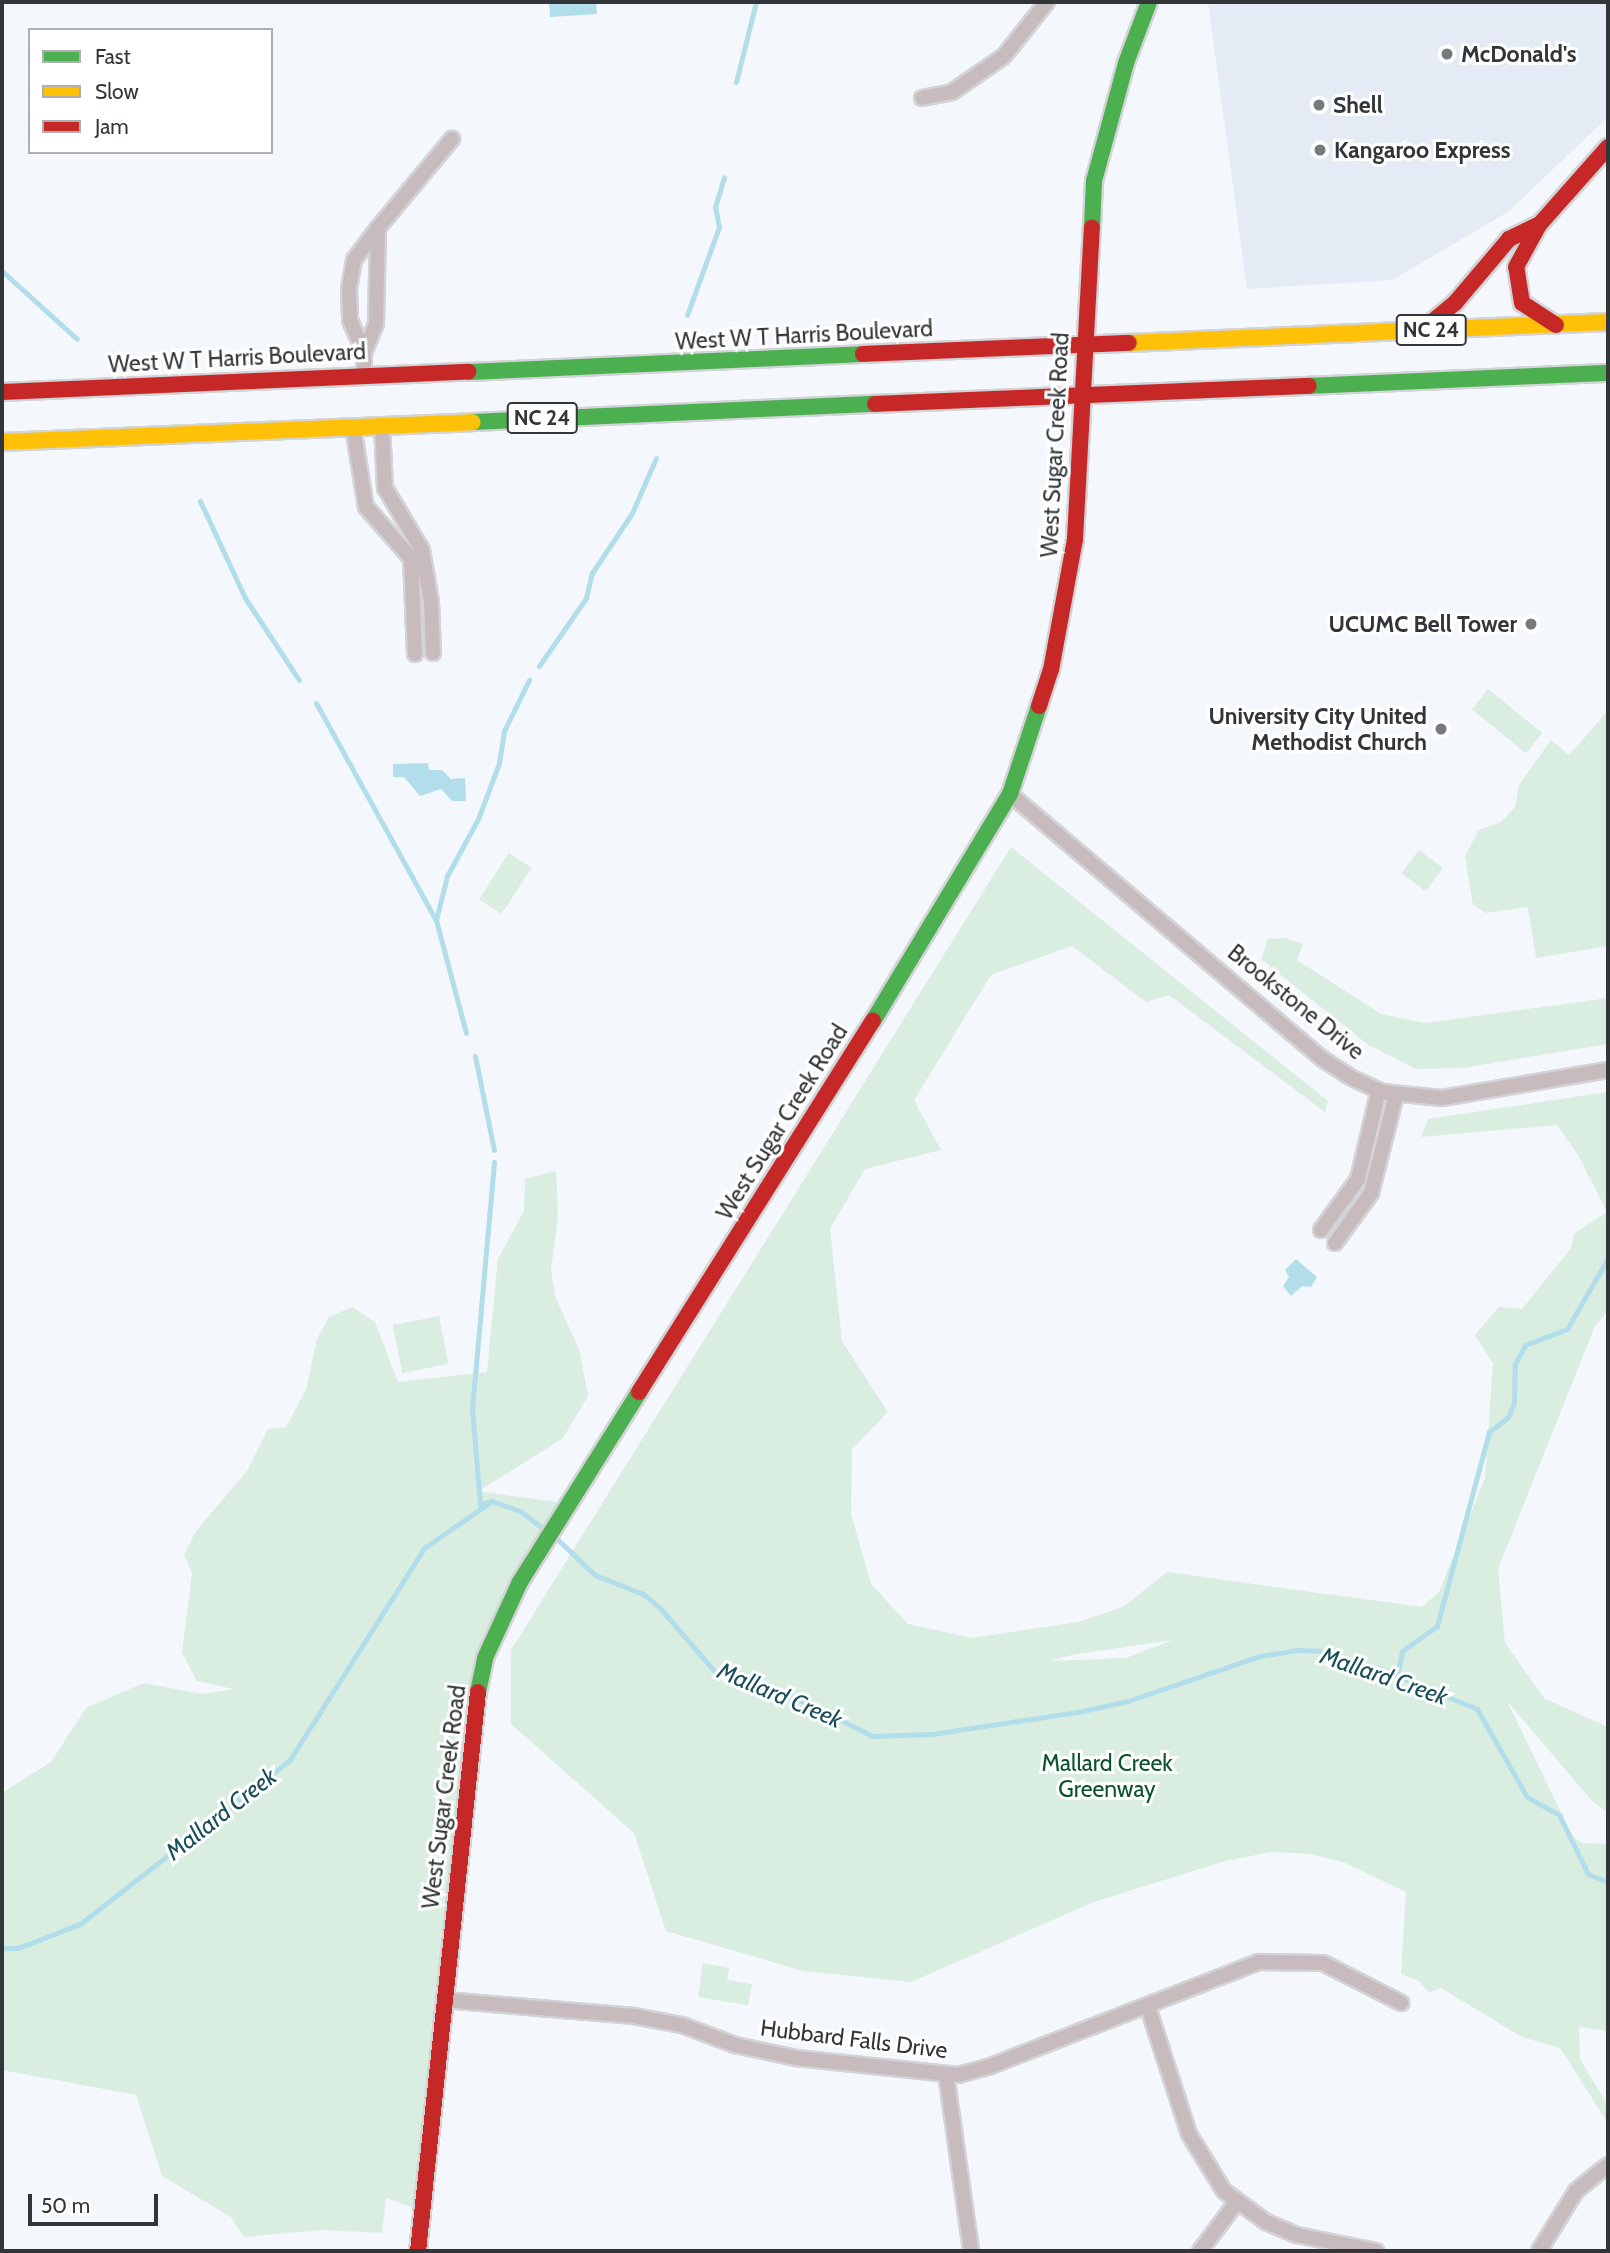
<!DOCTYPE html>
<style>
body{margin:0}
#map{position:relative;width:1610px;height:2253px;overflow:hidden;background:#f4f7fb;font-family:Cabin,sans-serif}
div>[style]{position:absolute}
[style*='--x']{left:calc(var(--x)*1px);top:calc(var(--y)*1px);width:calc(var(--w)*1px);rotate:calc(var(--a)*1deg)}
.built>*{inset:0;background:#e4ebf5}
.green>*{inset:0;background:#d9ede1;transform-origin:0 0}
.water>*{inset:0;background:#b2ddea}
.stream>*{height:5px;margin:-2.5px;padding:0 2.5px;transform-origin:2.5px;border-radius:2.5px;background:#b2ddea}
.roads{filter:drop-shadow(2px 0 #d2d4d7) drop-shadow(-2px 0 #d2d4d7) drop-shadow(0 2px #d2d4d7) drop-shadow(0 -2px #d2d4d7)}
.street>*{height:14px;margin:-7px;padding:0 7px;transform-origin:7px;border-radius:7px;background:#c8bbbd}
.fast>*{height:16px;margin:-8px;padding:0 8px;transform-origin:8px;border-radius:8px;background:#4caf50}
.slow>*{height:16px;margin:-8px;padding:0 8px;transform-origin:8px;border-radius:8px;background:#ffc107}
.jam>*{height:16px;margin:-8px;padding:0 8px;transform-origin:8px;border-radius:8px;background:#c62828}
.dots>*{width:19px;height:19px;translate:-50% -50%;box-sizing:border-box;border:4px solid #fff;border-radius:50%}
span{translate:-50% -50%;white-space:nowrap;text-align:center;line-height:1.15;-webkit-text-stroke:6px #fff;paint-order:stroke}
.shield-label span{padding:2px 5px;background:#fff;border:2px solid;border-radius:5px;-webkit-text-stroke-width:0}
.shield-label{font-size:21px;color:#333639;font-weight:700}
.poi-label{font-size:23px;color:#333639;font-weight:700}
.left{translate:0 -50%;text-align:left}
.right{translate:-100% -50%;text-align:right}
.street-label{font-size:23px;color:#333639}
.park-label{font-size:23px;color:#0b542b}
.water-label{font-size:24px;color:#194e5a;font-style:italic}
.frame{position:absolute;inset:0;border:4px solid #333639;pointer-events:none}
.legend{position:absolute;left:28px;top:28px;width:245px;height:126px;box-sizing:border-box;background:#fff;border:2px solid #adafb0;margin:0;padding:9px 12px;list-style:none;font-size:21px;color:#333639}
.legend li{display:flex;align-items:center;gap:14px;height:35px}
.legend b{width:35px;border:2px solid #adafb0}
.scale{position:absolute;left:28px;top:2194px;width:130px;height:32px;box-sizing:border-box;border:4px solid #333639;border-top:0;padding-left:9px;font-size:21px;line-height:24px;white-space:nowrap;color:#333639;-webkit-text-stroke:5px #fff;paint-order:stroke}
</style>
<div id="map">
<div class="built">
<i style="clip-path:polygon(1208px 2px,1608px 2px,1608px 117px,1508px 212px,1392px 280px,1247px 289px)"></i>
</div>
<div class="green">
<i style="left:1488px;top:689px;width:70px;height:26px;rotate:39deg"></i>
<i style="clip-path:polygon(1608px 711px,1608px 946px,1536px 958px,1528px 907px,1486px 913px,1473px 905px,1465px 856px,1479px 830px,1501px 822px,1515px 807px,1519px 785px,1551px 740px,1569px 755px)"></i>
<i style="clip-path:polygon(evenodd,1011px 847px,1328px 1101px,1325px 1112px,1169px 995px,1146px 1002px,1072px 946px,991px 975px,914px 1100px,941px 1150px,865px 1169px,830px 1229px,842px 1341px,888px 1412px,852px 1449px,851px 1514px,871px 1584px,908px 1624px,972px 1638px,1078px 1622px,1123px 1607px,1167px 1572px,1422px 1607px,1439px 1592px,1485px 1478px,1493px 1363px,1475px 1335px,1499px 1307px,1522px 1309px,1571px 1248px,1574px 1234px,1607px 1212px,1578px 1155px,1557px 1125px,1421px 1137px,1428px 1119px,1608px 1092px,1608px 1311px,1595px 1326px,1498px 1569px,1505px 1643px,1545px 1699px,1608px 1727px,1608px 1813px,1592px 1801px,1507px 1701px,1573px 1837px,1583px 1843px,1608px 1844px,1608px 2031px,1579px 2027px,1580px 2059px,1608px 2106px,1608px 2123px,1560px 2048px,1522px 2037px,1441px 1988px,1429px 1993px,1419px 1981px,1401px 1974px,1406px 1892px,1343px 1862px,1310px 1854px,1272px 1852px,1225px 1861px,1094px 1902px,911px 1982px,803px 1971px,666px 1931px,634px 1833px,511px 1724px,511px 1650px,1011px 847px,1173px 1640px,1126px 1658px,1049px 1661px,1072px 1655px,1173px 1640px)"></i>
<i style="left:1419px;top:850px;width:30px;height:29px;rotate:37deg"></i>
<i style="left:509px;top:853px;width:27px;height:55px;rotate:33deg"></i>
<i style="clip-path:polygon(1284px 938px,1303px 944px,1297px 960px,1381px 1014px,1425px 1023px,1608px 998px,1608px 1044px,1462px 1068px,1416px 1069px,1367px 1044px,1261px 959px,1268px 939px)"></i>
<i style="clip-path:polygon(556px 1171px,558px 1216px,551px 1270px,555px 1296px,580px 1352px,588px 1396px,563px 1438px,479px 1491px,570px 1504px,485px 1658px,423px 2211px,386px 2198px,382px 2233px,323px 2230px,244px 2237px,231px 2217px,162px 2176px,136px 2095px,2px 2070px,2px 1793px,51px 1762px,86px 1708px,144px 1683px,201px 1694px,234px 1689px,197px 1681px,182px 1653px,192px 1573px,184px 1555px,196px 1531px,247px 1471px,268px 1429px,286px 1427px,306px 1390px,317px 1339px,329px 1317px,352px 1307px,375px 1322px,398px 1382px,487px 1372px,498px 1259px,524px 1211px,525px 1179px)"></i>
<i style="left:439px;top:1316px;width:49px;height:47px;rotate:79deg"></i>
<i style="clip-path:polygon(703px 1963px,729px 1968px,727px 1980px,752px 1984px,748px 2005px,698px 1997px)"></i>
</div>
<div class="water">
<i style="clip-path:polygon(549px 2px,596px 2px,597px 14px,550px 17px)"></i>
<i style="clip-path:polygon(428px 763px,429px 770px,442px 770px,451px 779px,465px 778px,466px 801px,452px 801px,441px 789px,420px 796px,404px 777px,393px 777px,393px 764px)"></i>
<i style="clip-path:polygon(1296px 1259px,1317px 1277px,1311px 1287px,1302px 1286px,1291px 1296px,1283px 1286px,1289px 1277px,1285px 1270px)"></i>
</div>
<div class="stream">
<i style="--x:736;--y:82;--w:82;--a:-76"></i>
<i style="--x:2;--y:271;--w:101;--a:42.2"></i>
<i style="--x:687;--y:315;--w:94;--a:-70"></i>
<i style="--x:719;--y:227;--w:20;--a:-101"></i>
<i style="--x:715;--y:207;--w:31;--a:-73"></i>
<i style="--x:200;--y:501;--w:107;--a:65.1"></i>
<i style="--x:245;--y:598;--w:98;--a:56.6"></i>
<i style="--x:539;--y:666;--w:83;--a:-55.3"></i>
<i style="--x:586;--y:598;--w:26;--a:-77"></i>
<i style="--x:592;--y:573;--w:72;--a:-56.3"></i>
<i style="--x:632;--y:513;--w:60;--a:-66.4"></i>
<i style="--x:316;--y:703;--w:248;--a:61.1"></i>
<i style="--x:436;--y:920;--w:117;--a:75.1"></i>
<i style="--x:436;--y:920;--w:45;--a:-76"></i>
<i style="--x:447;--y:876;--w:65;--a:-61.5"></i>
<i style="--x:478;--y:819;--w:60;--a:-69.4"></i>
<i style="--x:499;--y:763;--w:32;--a:-81"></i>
<i style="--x:504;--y:731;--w:57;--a:-63.9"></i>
<i style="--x:475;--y:1056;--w:96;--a:78.6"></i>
<i style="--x:492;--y:1501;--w:30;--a:20"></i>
<i style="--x:520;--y:1511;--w:34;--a:37"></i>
<i style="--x:489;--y:1502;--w:9;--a:167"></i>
<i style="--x:480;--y:1504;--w:95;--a:-94.8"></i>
<i style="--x:472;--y:1409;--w:248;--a:-84.9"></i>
<i style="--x:555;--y:1537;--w:55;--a:43.5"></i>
<i style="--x:595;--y:1575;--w:52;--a:21.6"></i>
<i style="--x:643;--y:1594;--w:22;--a:39"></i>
<i style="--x:660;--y:1608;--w:87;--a:49.2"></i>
<i style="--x:717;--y:1674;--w:16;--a:18"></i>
<i style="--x:732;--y:1679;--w:22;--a:0"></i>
<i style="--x:754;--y:1679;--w:21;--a:39"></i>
<i style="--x:770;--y:1692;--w:40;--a:16"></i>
<i style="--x:808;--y:1703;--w:72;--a:27.3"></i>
<i style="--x:872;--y:1736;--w:60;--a:-1.9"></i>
<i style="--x:932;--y:1734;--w:148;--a:-8.6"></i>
<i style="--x:1078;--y:1712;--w:51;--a:-12.4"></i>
<i style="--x:1128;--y:1701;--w:139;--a:-18.8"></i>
<i style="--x:1260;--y:1656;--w:36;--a:-9"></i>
<i style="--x:1296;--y:1650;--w:23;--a:2"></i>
<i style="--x:1319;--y:1651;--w:35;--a:22"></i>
<i style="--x:1351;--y:1664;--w:30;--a:9"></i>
<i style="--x:1381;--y:1669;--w:104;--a:22.6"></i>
<i style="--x:1477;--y:1709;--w:101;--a:60.4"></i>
<i style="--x:1527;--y:1797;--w:37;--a:29"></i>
<i style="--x:1559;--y:1815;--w:66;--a:63.8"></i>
<i style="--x:1588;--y:1874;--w:22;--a:22"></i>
<i style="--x:1397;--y:1677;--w:26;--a:-79"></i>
<i style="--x:1402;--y:1651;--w:43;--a:-35.5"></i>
<i style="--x:1437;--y:1626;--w:201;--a:-75"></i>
<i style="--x:1489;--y:1432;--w:24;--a:-38"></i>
<i style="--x:1508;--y:1417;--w:15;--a:-67"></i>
<i style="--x:1514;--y:1403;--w:39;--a:-89"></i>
<i style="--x:1515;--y:1364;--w:21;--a:-62"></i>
<i style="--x:1525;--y:1345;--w:45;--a:-20.9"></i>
<i style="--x:1567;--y:1329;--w:82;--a:-60"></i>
<i style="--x:2;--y:1948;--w:16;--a:0"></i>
<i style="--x:18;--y:1948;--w:66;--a:-21.2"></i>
<i style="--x:80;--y:1924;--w:265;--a:-38"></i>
<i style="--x:289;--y:1761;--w:252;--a:-57.6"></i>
<i style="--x:424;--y:1548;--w:83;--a:-34.7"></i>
</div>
<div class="roads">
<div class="street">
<i style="--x:922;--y:98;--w:31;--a:-11"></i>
<i style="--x:952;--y:92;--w:63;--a:-34.7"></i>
<i style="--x:1004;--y:56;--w:69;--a:-51.5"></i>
<i style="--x:378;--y:228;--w:116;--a:-50.3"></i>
<i style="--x:364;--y:353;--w:31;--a:-68"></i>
<i style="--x:376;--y:324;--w:96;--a:-88.8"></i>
<i style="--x:378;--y:228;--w:40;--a:127"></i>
<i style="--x:354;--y:260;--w:29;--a:100"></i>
<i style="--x:349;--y:289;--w:31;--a:88"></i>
<i style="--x:350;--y:320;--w:36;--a:67"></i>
<i style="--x:364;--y:353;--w:22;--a:90"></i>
<i style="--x:382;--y:425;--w:63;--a:87.3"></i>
<i style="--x:385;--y:488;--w:72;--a:59.2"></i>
<i style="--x:422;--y:550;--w:53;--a:80.2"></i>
<i style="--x:431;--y:602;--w:51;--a:87.8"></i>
<i style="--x:353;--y:427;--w:81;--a:80.8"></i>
<i style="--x:366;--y:507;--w:68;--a:48.6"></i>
<i style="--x:411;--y:558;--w:96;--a:87.6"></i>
<i style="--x:1010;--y:794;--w:412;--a:40.3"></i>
<i style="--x:1324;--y:1060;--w:33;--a:33"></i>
<i style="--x:1352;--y:1078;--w:33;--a:25"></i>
<i style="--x:1382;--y:1092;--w:60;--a:5.7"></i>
<i style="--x:1442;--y:1098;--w:168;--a:-9.6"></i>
<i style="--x:1321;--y:1230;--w:63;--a:-54"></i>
<i style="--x:1358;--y:1179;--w:91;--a:-76.7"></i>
<i style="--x:1335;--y:1243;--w:62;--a:-54.2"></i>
<i style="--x:1371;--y:1193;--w:101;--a:-75.7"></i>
<i style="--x:444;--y:2000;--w:191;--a:4.8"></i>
<i style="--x:634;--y:2016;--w:49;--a:10.6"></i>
<i style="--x:682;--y:2025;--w:57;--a:20.7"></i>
<i style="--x:735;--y:2045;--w:62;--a:12"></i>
<i style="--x:796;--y:2058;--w:163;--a:6"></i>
<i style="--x:958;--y:2075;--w:31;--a:-15"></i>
<i style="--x:988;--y:2067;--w:291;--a:-21.2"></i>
<i style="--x:1259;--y:1962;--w:64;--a:0.9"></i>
<i style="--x:1323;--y:1963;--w:88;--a:27.1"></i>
<i style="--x:1148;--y:2007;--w:133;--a:72.1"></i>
<i style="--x:1189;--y:2134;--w:67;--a:58.4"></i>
<i style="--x:1224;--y:2191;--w:52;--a:36.4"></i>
<i style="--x:1266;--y:2222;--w:34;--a:23"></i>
<i style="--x:1297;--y:2235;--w:81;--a:11.4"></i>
<i style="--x:946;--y:2074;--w:178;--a:81.9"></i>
<i style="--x:1200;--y:2251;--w:60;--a:-53.1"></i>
<i style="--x:1539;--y:2251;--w:70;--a:-58.3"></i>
<i style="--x:1576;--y:2191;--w:41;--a:-39.1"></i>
</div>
<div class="fast">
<i style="--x:1092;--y:227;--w:46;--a:-87.5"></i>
<i style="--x:1094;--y:181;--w:122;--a:-74.8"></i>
<i style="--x:1126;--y:63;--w:65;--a:-69.3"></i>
<i style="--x:469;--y:372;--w:394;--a:-2.6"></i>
<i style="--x:1309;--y:386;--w:299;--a:-2.5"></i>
<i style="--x:473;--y:422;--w:402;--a:-2.6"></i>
<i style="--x:873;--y:1021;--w:265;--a:-58.9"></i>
<i style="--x:1010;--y:794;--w:93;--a:-71.8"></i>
<i style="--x:478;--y:1692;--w:35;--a:-78"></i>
<i style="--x:485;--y:1658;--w:84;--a:-65.3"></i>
<i style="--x:520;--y:1582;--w:224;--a:-57.9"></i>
</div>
<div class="slow">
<i style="--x:1129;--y:343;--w:479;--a:-2.5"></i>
<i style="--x:2;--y:442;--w:471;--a:-2.4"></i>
</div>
<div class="jam">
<i style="--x:1556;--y:325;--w:40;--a:-147.1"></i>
<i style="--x:1522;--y:303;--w:36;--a:-99"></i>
<i style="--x:1516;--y:267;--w:48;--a:-61.3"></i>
<i style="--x:1539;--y:225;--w:104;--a:-48.5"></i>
<i style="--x:1421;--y:331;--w:44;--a:-39.5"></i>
<i style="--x:1455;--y:303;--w:84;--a:-49.8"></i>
<i style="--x:1509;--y:239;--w:32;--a:-26"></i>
<i style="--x:863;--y:354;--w:266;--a:-2.4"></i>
<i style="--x:2;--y:392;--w:467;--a:-2.5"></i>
<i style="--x:875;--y:404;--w:434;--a:-2.4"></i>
<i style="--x:1039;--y:706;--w:38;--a:-72"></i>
<i style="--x:1051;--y:670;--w:133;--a:-79.6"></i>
<i style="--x:1075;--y:539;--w:312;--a:-86.9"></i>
<i style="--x:639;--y:1392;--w:439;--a:-57.8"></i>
<i style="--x:418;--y:2251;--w:562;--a:-83.87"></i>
</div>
</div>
<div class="dots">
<i style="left:1447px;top:54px;background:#777a7d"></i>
<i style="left:1319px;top:105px;background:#777a7d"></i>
<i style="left:1320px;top:150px;background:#777a7d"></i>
<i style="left:1531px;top:624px;background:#777a7d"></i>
<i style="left:1441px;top:729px;background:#777a7d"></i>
</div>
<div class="shield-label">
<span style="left:1431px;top:330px">NC 24</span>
<span style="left:542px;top:418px">NC 24</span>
</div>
<div class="poi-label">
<span class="left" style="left:1461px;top:54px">McDonald's</span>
<span class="left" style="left:1333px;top:105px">Shell</span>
<span class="left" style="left:1334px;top:150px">Kangaroo Express</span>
<span class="right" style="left:1517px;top:624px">UCUMC Bell Tower</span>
<span class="right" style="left:1427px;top:729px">University City United<br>Methodist Church</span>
</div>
<div class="street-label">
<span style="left:804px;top:335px;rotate:-3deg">West W T Harris Boulevard</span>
<span style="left:237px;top:358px;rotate:-3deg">West W T Harris Boulevard</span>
<span style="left:1055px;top:445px;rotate:-87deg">West Sugar Creek Road</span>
<span style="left:1296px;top:1002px;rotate:39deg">Brookstone Drive</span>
<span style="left:782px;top:1122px;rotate:-58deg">West Sugar Creek Road</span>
<span style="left:444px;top:1797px;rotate:-83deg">West Sugar Creek Road</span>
<span style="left:854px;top:2039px;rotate:7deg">Hubbard Falls Drive</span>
</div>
<div class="park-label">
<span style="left:1107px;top:1776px">Mallard Creek<br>Greenway</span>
</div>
<div class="water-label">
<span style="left:1384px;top:1676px;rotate:19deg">Mallard Creek</span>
<span style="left:780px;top:1695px;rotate:23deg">Mallard Creek</span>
<span style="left:221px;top:1814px;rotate:-38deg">Mallard Creek</span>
</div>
<div class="frame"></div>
<ul class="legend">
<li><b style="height:9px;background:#4caf50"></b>Fast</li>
<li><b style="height:9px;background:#ffc107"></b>Slow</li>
<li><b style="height:9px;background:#c62828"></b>Jam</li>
</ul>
<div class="scale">50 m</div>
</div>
